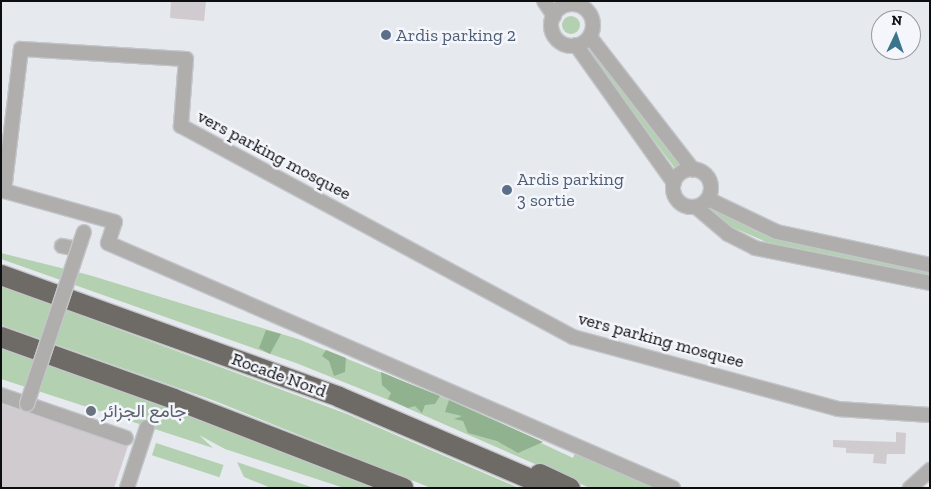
<!DOCTYPE html>
<meta charset="utf-8">
<style>
body{margin:0}
#map{position:relative;width:931px;height:489px;overflow:hidden;background:#e6e9ee;font-family:"Zilla Slab",Vazirmatn,serif}
div>[style]{position:absolute}
[style*='--x']{left:calc(var(--x)*1px);top:calc(var(--y)*1px);width:calc(var(--w)*1px);rotate:calc(var(--a)*1deg)}
.green>*{inset:0;background:#b3d1b1;transform-origin:0 0}
.round{border-radius:50%}
.forest>*{inset:0;background:#91b28f}
.building>*{inset:0;background:#cfcbcf}
.roads{filter:drop-shadow(1px 0 #c3c6ca) drop-shadow(-1px 0 #c3c6ca) drop-shadow(0 1px #c3c6ca) drop-shadow(0 -1px #c3c6ca)}
.minor>*{height:14px;margin:-7px;padding:0 7px;transform-origin:7px;border-radius:7px;background:#afaeac}
.minor>.ring{margin:-7px;padding:0;box-sizing:content-box;background:none;border:14px solid #afaeac;border-radius:50%}
.highway>*{height:20px;margin:-10px;padding:0 10px;transform-origin:10px;border-radius:10px;background:#6e6b67}
.bridges{filter:drop-shadow(1px 0 #c3c6ca) drop-shadow(-1px 0 #c3c6ca) drop-shadow(0 1px #c3c6ca) drop-shadow(0 -1px #c3c6ca)}
.minor-bridge>*{height:14px;margin:-7px;padding:0 7px;transform-origin:7px;border-radius:7px;background:#afaeac}
.dots>*{width:14px;height:14px;translate:-50% -50%;box-sizing:border-box;border:2px solid #f4f6fc;border-radius:50%}
span{translate:-50% -50%;white-space:nowrap;text-align:center;line-height:1.15;-webkit-text-stroke:5px #f4f6fc;paint-order:stroke}
.service-label{font-size:18px;color:#4e5e75}
.left{translate:0 -50%;text-align:left}
.street-label{font-size:18px;color:#0d0e10}
.worship-label{font-size:18px;color:#5b616d}
.frame{position:absolute;inset:0;border:2px solid #0d0e10;pointer-events:none}
.north{position:absolute;left:871px;top:10px;width:50px;height:50px;box-sizing:border-box;background:#f4f6fc;border:1px solid #98999e;border-radius:50%;rotate:3deg;font-size:14px;font-weight:700;line-height:20px;text-align:center;color:#0d0e10}
.north::after{content:'';display:block;margin:auto;width:18px;height:22px;background:#3a748d;clip-path:polygon(50% 0,100% 100%,50% 72%,0 100%)}
</style>
<div id="map">
<div class="green">
<i class="round" style="left:562px;top:16px;width:18px;height:18px"></i>
<i style="left:588px;top:43px;width:154px;height:6px;rotate:53deg"></i>
<i style="clip-path:polygon(711px 205px,757px 232px,930px 268px,930px 275px,766px 242px,730px 226px,707px 209px)"></i>
<i style="clip-path:polygon(1px 253px,89px 275px,298px 339px,449px 400px,573px 458px,576px 450px,663px 488px,590px 488px,391px 401px,296px 363px,1px 259px)"></i>
<i style="clip-path:polygon(1px 286px,347px 414px,519px 488px,431px 488px,215px 401px,1px 325px)"></i>
<i style="clip-path:polygon(1px 347px,221px 426px,379px 488px,344px 488px,225px 449px,199px 435px,213px 448px,1px 379px)"></i>
<i style="left:156px;top:443px;width:71px;height:13px;rotate:18deg"></i>
<i style="clip-path:polygon(237px 462px,314px 488px,271px 488px,244px 477px)"></i>
</div>
<div class="forest">
<i style="clip-path:polygon(266px 330px,281px 334px,270px 354px,259px 348px)"></i>
<i style="clip-path:polygon(326px 350px,346px 358px,345px 372px,334px 376px,329px 361px,322px 356px)"></i>
<i style="clip-path:polygon(381px 372px,405px 382px,440px 396px,435px 404px,425px 405px,422px 413px,415px 406px,408px 408px,395px 402px,388px 399px,391px 393px,382px 385px)"></i>
<i style="clip-path:polygon(449px 400px,503px 424px,543px 442px,518px 453px,497px 441px,468px 433px,463px 421px,454px 419px,462px 416px,445px 412px)"></i>
</div>
<div class="building">
<i style="clip-path:polygon(171px 1px,206px 1px,204px 21px,170px 18px)"></i>
<i style="clip-path:polygon(1px 404px,128px 446px,114px 488px,1px 488px)"></i>
<i style="clip-path:polygon(896px 432px,906px 433px,905px 454px,887px 454px,886px 464px,873px 463px,874px 454px,846px 453px,846px 448px,833px 447px,833px 440px,896px 442px)"></i>
</div>
<div class="roads">
<div class="minor">
<i style="--x:544;--y:1;--w:18;--a:56"></i>
<i class="ring" style="left:551px;top:4px;width:28px;height:28px"></i>
<i style="--x:590;--y:37;--w:168;--a:52.2"></i>
<i style="--x:576;--y:45;--w:169;--a:54.6"></i>
<i class="ring" style="left:673px;top:169px;width:24px;height:24px"></i>
<i style="--x:708;--y:199;--w:76;--a:25.6"></i>
<i style="--x:777;--y:232;--w:157;--a:12.2"></i>
<i style="--x:696;--y:207;--w:42;--a:40.2"></i>
<i style="--x:728;--y:234;--w:30;--a:27"></i>
<i style="--x:755;--y:248;--w:178;--a:11.3"></i>
<i style="--x:62;--y:246;--w:16;--a:11"></i>
<i style="--x:1;--y:395;--w:132;--a:19"></i>
<i style="--x:127;--y:488;--w:64;--a:-71.8"></i>
<i style="--x:673;--y:488;--w:616;--a:-156.56"></i>
<i style="--x:108;--y:243;--w:22;--a:-72"></i>
<i style="--x:115;--y:222;--w:115;--a:-164.4"></i>
<i style="--x:4;--y:191;--w:143;--a:-83.2"></i>
<i style="--x:21;--y:49;--w:165;--a:3.5"></i>
<i style="--x:186;--y:59;--w:67;--a:94.3"></i>
<i style="--x:181;--y:126;--w:445;--a:28.3"></i>
<i style="--x:573;--y:337;--w:275;--a:15.2"></i>
<i style="--x:838;--y:409;--w:92;--a:3.7"></i>
<i style="--x:910;--y:488;--w:27;--a:-42"></i>
</div>
<div class="highway">
<i style="--x:1;--y:275;--w:359;--a:19.8"></i>
<i style="--x:339;--y:397;--w:231;--a:23.2"></i>
<i style="--x:1;--y:337;--w:184;--a:19.7"></i>
<i style="--x:174;--y:399;--w:246;--a:21.2"></i>
<i style="--x:540;--y:474;--w:33;--a:25"></i>
</div>
</div>
<div class="bridges">
<div class="minor-bridge">
<i style="--x:27;--y:404;--w:181;--a:-71.7"></i>
</div>
</div>
<div class="dots">
<i style="left:386px;top:35px;background:#5c6f8a"></i>
<i style="left:507px;top:190px;background:#5c6f8a"></i>
<i style="left:91px;top:411px;background:#6b7280"></i>
</div>
<div class="service-label">
<span class="left" style="left:396px;top:35px">Ardis parking 2</span>
<span class="left" style="left:517px;top:190px">Ardis parking<br>3 sortie</span>
</div>
<div class="street-label">
<span style="left:274px;top:155px;rotate:28deg">vers parking mosquee</span>
<span style="left:661px;top:340px;rotate:15deg">vers parking mosquee</span>
<span style="left:279px;top:375px;rotate:20deg">Rocade Nord</span>
</div>
<div class="worship-label">
<span class="left" style="left:101px;top:411px">جامع الجزائر</span>
</div>
<div class="frame"></div>
<div class="north">N</div>
</div>
